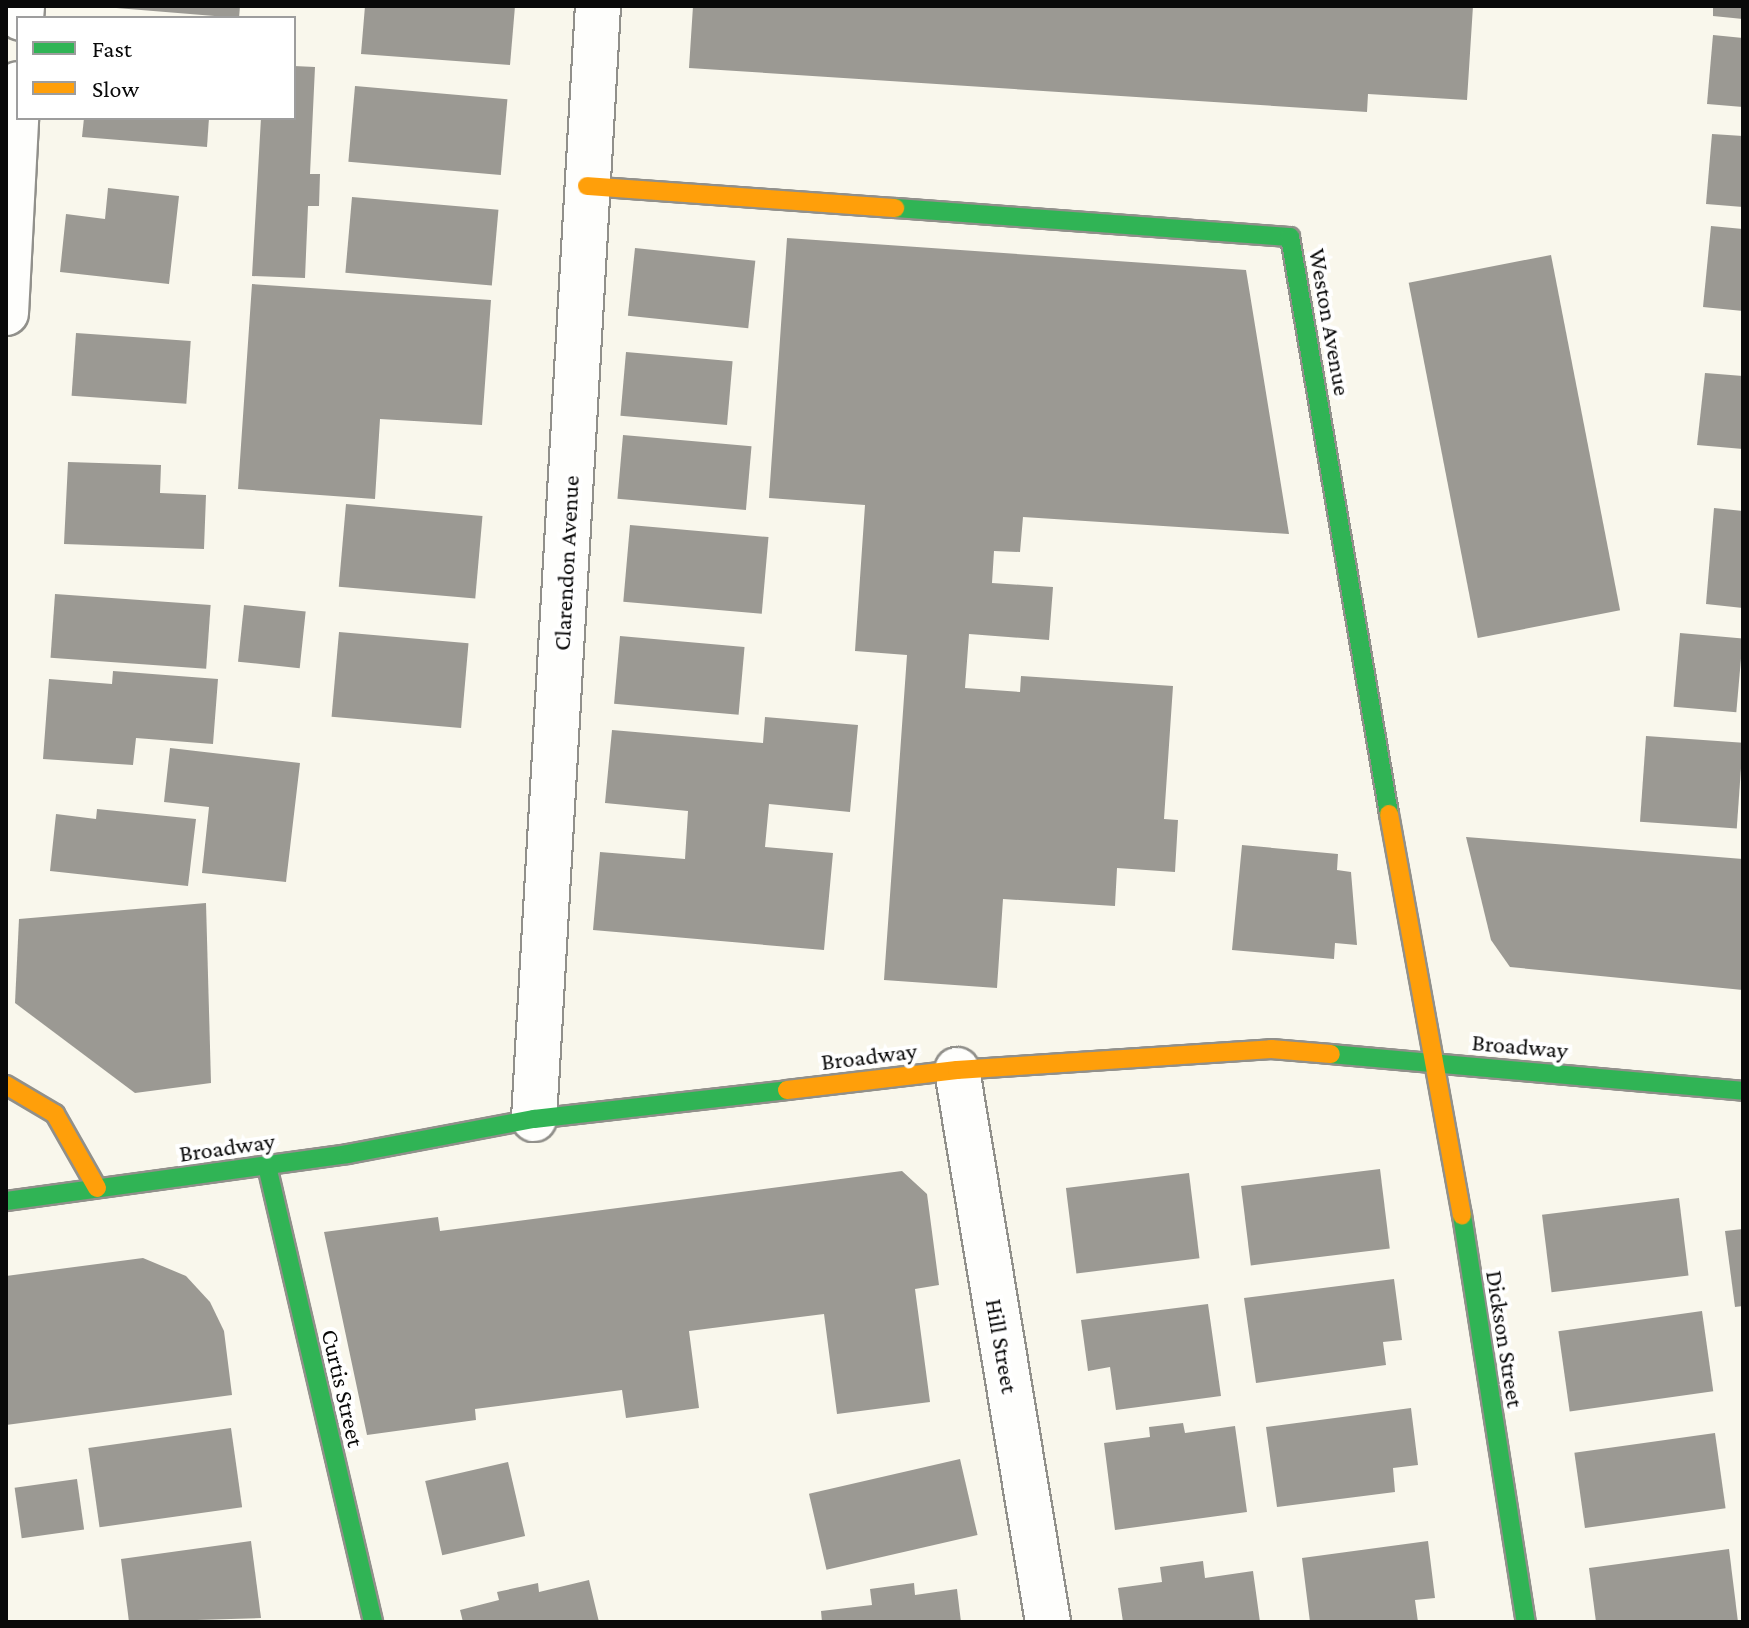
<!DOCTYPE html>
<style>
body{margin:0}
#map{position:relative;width:1749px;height:1628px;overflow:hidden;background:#f9f7ec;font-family:"Crimson Pro",serif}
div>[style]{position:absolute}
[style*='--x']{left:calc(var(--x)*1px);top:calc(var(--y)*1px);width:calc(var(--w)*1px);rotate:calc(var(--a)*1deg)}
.building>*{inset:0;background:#9b9993;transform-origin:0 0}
.roads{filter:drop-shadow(2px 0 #91908b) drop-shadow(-2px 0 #91908b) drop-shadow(0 2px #91908b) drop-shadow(0 -2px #91908b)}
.street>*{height:44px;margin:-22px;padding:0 22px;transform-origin:22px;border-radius:22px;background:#fefefc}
.fast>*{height:18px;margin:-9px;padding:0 9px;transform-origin:9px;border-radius:9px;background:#30b455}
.slow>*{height:18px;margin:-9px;padding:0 9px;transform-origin:9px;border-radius:9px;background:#ff9f0a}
span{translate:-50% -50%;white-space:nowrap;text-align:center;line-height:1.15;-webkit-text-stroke:8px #fff;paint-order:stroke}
.street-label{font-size:24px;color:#090909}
.frame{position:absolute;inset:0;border:8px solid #090909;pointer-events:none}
.legend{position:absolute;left:16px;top:16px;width:280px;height:104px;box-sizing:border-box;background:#fff;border:2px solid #9d9d9d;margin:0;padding:10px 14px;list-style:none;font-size:24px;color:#090909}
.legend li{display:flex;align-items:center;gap:16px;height:40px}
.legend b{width:40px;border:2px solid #9d9d9d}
</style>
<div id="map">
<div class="building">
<i style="clip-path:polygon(92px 6px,240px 6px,239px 18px)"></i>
<i style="clip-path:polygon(365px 6px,515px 6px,510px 65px,361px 54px)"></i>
<i style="clip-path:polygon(693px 6px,1473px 6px,1467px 100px,1368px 94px,1367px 112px,689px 68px)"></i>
<i style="clip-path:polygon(1713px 6px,1743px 6px,1743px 19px,1713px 16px)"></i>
<i style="clip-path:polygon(1713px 35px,1743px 38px,1743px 107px,1707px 104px)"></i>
<i style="clip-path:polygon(294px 66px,315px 67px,310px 174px,320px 174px,319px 206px,308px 206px,305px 278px,252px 276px,261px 118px,294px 118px)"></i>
<i style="left:355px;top:86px;width:153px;height:76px;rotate:5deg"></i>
<i style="clip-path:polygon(84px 118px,209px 118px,207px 147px,82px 137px)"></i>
<i style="clip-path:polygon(1712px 134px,1743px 136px,1743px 207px,1706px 204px)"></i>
<i style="clip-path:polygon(108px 188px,179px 196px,169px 284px,60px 272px,66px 214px,105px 219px)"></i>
<i style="left:352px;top:197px;width:147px;height:76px;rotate:5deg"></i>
<i style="clip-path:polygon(1711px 226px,1743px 229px,1743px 311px,1703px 307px)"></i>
<i style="clip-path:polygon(787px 238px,1246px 270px,1289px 534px,1023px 517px,1020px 552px,994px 551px,992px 583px,1053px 587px,1049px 640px,969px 634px,965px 688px,1020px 692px,1021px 676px,1173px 686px,1164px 819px,1178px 820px,1175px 872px,1117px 868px,1115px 906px,1003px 899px,997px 988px,884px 980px,907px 655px,855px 651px,865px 505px,769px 498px)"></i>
<i style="left:635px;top:248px;width:121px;height:68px;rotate:6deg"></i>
<i style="left:1551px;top:255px;width:362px;height:145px;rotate:79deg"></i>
<i style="clip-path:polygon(252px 284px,491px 300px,482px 425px,380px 419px,375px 499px,238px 489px)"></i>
<i style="left:76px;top:333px;width:115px;height:63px;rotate:4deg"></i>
<i style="left:626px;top:352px;width:107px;height:64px;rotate:5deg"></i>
<i style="clip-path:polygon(1705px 373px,1743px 376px,1743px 449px,1697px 445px)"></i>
<i style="left:623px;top:435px;width:129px;height:64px;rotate:5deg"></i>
<i style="clip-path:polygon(68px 462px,161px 465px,160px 493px,206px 495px,204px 549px,64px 544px)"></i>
<i style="left:346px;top:504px;width:137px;height:83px;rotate:5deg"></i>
<i style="clip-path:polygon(1714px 508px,1743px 511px,1743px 608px,1706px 604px)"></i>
<i style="left:630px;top:525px;width:139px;height:77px;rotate:5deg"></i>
<i style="left:55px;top:594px;width:156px;height:64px;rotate:4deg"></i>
<i style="left:244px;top:605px;width:62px;height:57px;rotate:6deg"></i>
<i style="left:339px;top:632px;width:130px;height:85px;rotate:5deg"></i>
<i style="left:1680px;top:633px;width:63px;height:74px;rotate:5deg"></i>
<i style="left:620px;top:636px;width:125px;height:68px;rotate:5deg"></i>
<i style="clip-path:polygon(113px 671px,218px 679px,213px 744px,136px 738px,133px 765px,43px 759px,49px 679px,112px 684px)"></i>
<i style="clip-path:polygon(765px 717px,858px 725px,850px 812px,769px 804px,765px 847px,833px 853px,824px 950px,593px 930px,600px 852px,685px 859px,688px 811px,605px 803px,612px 730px,763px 743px)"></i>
<i style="left:1646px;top:736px;width:97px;height:86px;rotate:4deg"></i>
<i style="clip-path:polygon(170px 748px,300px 763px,286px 882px,202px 873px,209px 807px,164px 802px)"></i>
<i style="clip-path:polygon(97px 809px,196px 819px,188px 886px,50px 871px,56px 814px,96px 819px)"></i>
<i style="clip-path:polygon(1466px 837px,1743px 859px,1743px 990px,1510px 967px,1491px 940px)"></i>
<i style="clip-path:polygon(1242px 845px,1338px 854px,1337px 870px,1351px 872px,1357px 945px,1335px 943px,1334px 959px,1232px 950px)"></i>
<i style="clip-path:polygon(206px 903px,211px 1083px,135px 1093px,15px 1003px,19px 919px)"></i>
<i style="left:1380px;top:1169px;width:80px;height:140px;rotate:83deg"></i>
<i style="clip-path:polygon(902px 1171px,927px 1194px,939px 1285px,915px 1289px,930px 1402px,837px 1414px,824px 1314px,689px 1331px,699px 1408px,626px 1418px,622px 1390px,475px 1409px,476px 1420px,367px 1435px,324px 1232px,438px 1217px,440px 1231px)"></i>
<i style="left:1189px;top:1173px;width:86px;height:124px;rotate:83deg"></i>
<i style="left:1679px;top:1198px;width:78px;height:138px;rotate:83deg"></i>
<i style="clip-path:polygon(1743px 1229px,1743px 1306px,1735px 1307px,1725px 1231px)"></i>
<i style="clip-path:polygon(143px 1258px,186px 1276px,210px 1302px,224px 1331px,232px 1395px,6px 1425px,6px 1276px)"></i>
<i style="clip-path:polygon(1394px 1279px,1402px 1340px,1383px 1342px,1386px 1365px,1256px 1383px,1244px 1298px)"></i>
<i style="clip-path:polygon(1208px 1304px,1221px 1396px,1116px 1410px,1110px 1367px,1088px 1371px,1081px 1320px)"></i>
<i style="left:1702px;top:1311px;width:81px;height:145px;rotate:82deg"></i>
<i style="clip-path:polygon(1411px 1408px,1418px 1465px,1393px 1468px,1395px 1492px,1277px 1507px,1266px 1427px)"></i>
<i style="clip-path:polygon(1183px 1423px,1185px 1433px,1235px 1426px,1247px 1512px,1115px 1530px,1104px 1443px,1150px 1437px,1149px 1427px)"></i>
<i style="left:231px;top:1428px;width:80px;height:144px;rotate:82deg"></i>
<i style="left:1715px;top:1433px;width:76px;height:142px;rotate:82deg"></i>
<i style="left:960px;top:1459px;width:78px;height:155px;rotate:77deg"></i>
<i style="left:508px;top:1462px;width:76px;height:85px;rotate:77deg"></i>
<i style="left:77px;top:1479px;width:51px;height:63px;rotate:82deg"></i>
<i style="clip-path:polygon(251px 1541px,261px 1618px,129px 1622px,121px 1559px)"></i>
<i style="clip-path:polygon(1428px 1541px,1435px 1598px,1415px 1600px,1418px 1622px,1310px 1622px,1302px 1558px)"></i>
<i style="clip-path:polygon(1729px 1549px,1738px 1622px,1596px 1622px,1589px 1568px)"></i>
<i style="clip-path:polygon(1203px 1561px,1205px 1578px,1253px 1571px,1260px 1622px,1123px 1622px,1118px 1588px,1162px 1582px,1160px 1567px)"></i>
<i style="clip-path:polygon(589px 1580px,599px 1622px,463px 1622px,460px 1610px,499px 1600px,497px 1592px,538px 1583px,539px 1592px)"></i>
<i style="clip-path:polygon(914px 1583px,915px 1595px,957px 1589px,961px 1622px,822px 1622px,821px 1611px,872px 1605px,870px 1589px)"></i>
</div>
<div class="roads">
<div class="street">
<i style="--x:21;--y:18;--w:12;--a:-85"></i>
<i style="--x:6;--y:313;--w:229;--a:-87"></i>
<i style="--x:957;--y:1070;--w:559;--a:80.64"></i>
<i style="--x:534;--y:1119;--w:1115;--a:-86.71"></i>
</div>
<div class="fast">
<i style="--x:895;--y:208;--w:396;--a:4.2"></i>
<i style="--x:1290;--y:237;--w:585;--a:80.26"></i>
<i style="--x:1331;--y:1054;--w:414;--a:5.1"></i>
<i style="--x:267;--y:1166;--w:468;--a:76.9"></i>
<i style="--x:6;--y:1201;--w:345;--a:-7.8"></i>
<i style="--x:348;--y:1154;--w:189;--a:-10.7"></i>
<i style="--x:534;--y:1119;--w:255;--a:-6.5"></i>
<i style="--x:1462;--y:1215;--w:412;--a:81.1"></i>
</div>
<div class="slow">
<i style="--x:587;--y:186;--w:309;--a:4.1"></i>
<i style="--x:1389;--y:814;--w:408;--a:79.7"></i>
<i style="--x:6;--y:1085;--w:57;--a:30.6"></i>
<i style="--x:55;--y:1114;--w:85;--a:60.4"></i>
<i style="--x:787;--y:1090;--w:171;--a:-6.7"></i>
<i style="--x:957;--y:1070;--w:315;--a:-3.8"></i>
<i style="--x:1271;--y:1049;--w:60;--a:4.8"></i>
</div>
</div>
<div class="street-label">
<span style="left:1330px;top:322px;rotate:80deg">Weston Avenue</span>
<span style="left:566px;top:563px;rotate:-87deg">Clarendon Avenue</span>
<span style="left:1520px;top:1046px;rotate:5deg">Broadway</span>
<span style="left:869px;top:1056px;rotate:-7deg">Broadway</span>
<span style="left:227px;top:1147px;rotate:-8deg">Broadway</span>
<span style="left:1505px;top:1339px;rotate:81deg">Dickson Street</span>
<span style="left:1002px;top:1346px;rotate:80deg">Hill Street</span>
<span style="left:343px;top:1388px;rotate:77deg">Curtis Street</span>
</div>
<div class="frame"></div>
<ul class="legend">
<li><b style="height:10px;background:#30b455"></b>Fast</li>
<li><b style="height:10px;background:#ff9f0a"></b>Slow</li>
</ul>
</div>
